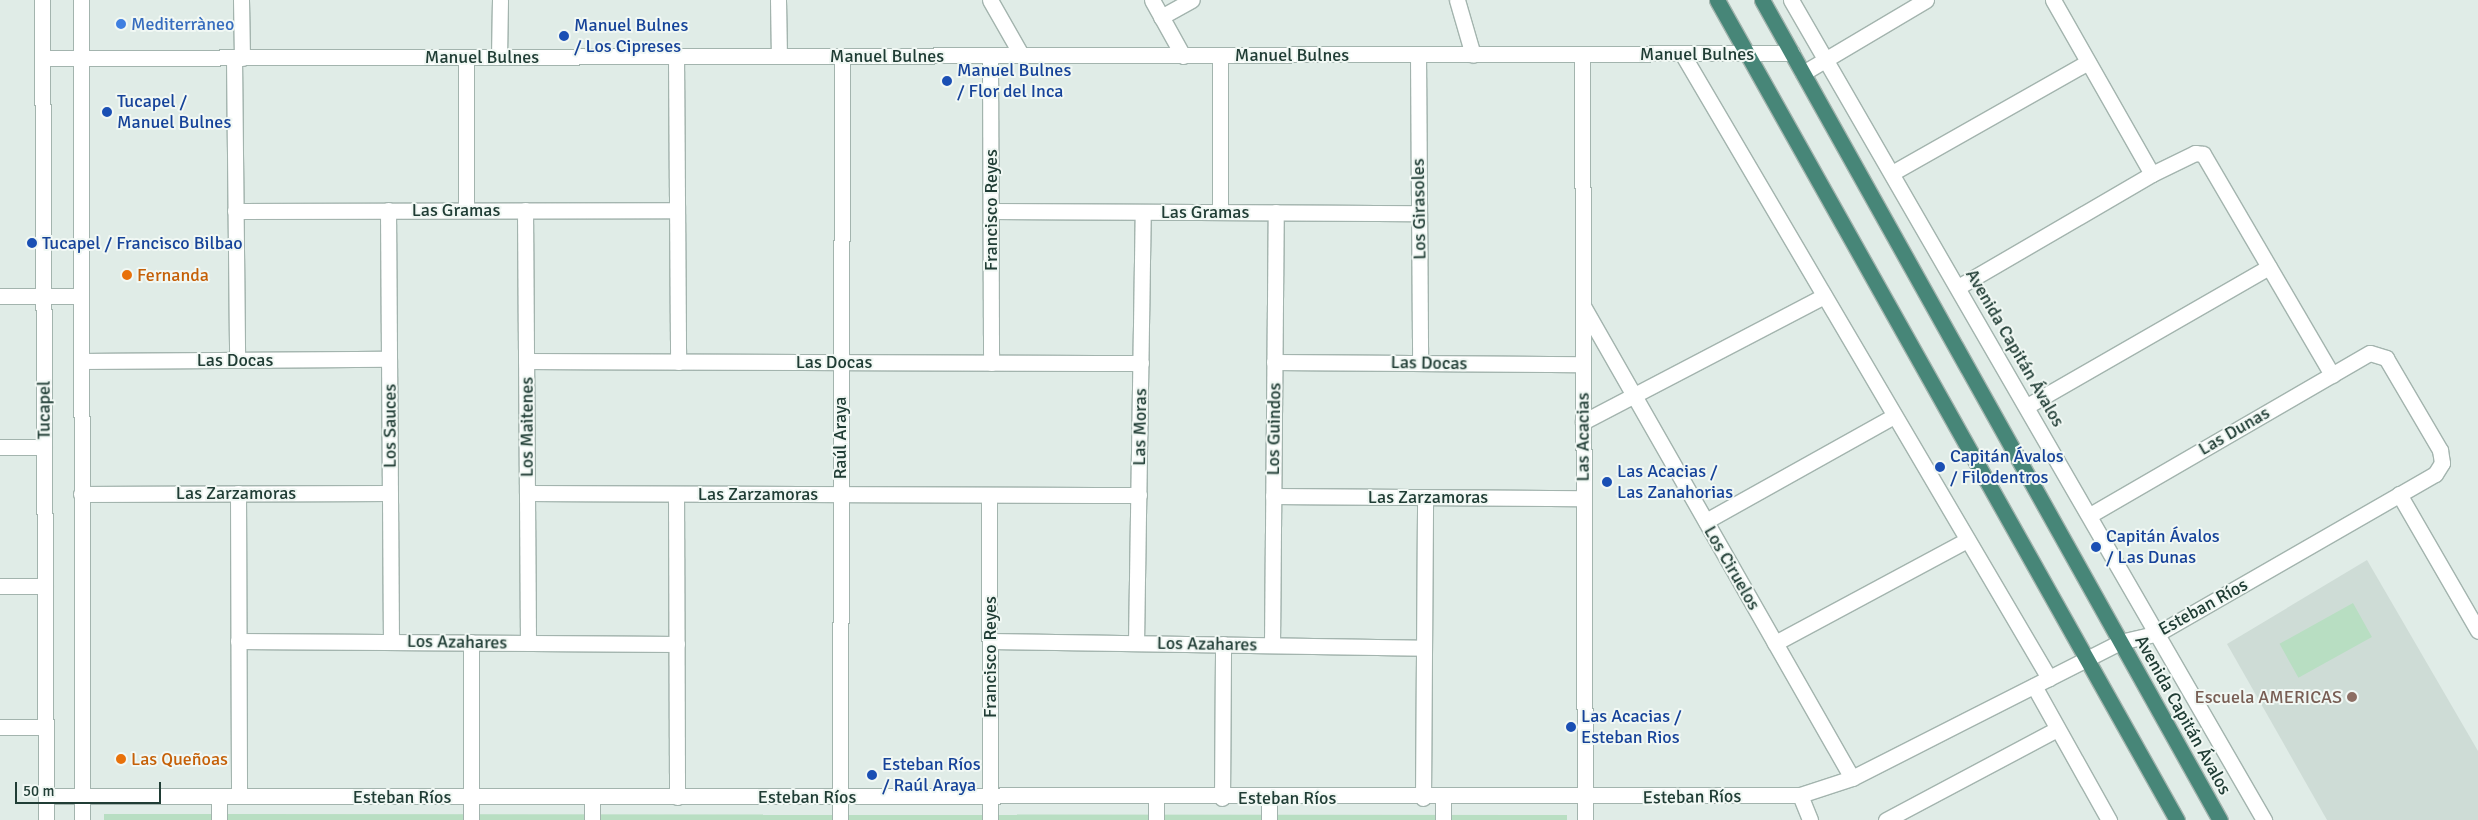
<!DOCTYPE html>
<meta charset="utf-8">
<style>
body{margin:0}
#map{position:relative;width:2478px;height:820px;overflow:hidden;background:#e0ece7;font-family:Signika,sans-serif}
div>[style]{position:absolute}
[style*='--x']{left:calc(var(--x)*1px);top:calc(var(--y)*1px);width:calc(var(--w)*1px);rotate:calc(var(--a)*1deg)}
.built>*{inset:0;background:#cedcd6}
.green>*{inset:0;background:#b8dec2;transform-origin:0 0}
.roads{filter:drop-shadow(1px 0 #a3b4ae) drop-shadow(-1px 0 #a3b4ae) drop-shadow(0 1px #a3b4ae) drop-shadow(0 -1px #a3b4ae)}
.minor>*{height:15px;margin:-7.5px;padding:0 7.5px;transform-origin:7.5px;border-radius:7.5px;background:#fff}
.tertiary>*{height:15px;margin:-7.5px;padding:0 7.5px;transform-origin:7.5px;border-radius:7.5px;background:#fff}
.secondary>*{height:15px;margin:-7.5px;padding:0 7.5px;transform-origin:7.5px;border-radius:7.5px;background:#fff}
.trunk>*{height:15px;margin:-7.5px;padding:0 7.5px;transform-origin:7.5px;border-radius:7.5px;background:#478678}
.dots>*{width:14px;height:14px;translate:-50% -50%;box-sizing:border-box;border:2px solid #f1f8f4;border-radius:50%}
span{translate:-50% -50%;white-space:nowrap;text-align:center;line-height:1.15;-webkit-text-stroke:4px #f1f8f4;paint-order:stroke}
.shop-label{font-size:18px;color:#366cbe}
.left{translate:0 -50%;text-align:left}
.transit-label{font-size:18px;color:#164399}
.street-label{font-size:18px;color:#203d35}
.food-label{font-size:18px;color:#c56008}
.education-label{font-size:18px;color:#785e54}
.right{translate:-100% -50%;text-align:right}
.scale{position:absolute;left:15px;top:782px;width:146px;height:22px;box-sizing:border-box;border:2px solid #203d35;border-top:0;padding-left:6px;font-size:15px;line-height:18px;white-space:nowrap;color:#203d35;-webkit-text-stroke:4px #f1f8f4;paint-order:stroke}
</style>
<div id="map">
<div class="built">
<i style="clip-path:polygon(2367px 560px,2478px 751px,2478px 820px,2327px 820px,2227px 644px)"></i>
</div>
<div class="green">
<i style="left:2353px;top:603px;width:39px;height:84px;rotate:61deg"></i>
<i style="clip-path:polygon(104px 814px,1567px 815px,1567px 820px,104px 820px)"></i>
</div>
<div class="roads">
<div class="minor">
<i style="--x:241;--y:0;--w:58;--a:89"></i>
<i style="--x:778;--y:0;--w:56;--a:89"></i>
<i style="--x:990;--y:0;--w:64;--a:60.3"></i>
<i style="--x:1152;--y:0;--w:64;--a:61"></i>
<i style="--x:1457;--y:0;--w:57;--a:73.8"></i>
<i style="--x:1791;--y:0;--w:947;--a:60.02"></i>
<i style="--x:2053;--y:0;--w:200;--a:60.4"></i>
<i style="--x:1161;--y:17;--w:35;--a:-29"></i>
<i style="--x:1418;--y:55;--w:308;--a:89.6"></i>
<i style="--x:1683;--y:55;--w:723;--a:59.57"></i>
<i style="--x:990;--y:56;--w:307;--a:89.8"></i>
<i style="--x:1220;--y:56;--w:156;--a:90"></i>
<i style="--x:499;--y:57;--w:57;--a:-89"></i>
<i style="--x:676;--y:57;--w:305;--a:89.6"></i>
<i style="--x:234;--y:58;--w:302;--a:89.4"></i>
<i style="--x:1803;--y:73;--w:143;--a:-30.7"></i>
<i style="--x:1892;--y:173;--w:225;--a:-29.5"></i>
<i style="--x:388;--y:210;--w:432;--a:89.6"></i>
<i style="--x:466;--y:210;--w:153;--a:-90"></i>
<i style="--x:525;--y:210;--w:433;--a:89.6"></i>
<i style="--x:235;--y:211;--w:442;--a:-0.1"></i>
<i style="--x:991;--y:211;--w:428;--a:0.3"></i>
<i style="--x:1958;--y:287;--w:225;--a:-30.2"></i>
<i style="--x:2152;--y:174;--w:48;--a:-26"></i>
<i style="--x:2195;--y:153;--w:8;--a:7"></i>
<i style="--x:2203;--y:154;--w:256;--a:59.7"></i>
<i style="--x:0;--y:296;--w:81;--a:0"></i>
<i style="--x:1583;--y:306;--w:543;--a:60.32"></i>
<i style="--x:81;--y:361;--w:308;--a:-0.4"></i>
<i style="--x:526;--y:361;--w:615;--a:0.19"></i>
<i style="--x:1274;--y:362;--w:309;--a:0.4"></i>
<i style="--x:2027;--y:406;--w:279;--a:-29.9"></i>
<i style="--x:1583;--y:422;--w:272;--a:-27.6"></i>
<i style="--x:0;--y:447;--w:44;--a:0"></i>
<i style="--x:238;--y:493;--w:303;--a:89.8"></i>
<i style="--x:527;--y:493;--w:612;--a:0.19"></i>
<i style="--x:81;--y:494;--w:309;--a:-0.2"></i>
<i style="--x:676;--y:494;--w:303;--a:89.8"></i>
<i style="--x:2399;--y:494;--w:158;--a:60"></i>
<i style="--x:989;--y:495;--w:325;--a:89.8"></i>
<i style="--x:1273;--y:496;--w:310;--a:0.4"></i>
<i style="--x:2090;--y:515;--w:323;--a:-30.1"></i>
<i style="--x:2370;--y:353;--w:17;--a:17"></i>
<i style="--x:2386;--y:358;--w:107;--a:59.6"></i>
<i style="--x:2440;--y:450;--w:13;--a:81"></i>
<i style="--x:2442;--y:463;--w:13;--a:122"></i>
<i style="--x:2435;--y:474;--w:319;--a:150.1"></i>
<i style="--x:2159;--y:633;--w:40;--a:167"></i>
<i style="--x:1706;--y:521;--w:215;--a:-29.2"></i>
<i style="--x:0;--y:586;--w:45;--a:0"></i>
<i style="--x:238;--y:641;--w:439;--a:0.4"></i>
<i style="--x:990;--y:641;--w:434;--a:0.9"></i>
<i style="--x:1136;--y:643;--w:431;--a:-89.1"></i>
<i style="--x:1775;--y:643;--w:218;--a:-28.2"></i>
<i style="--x:1272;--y:645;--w:433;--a:-89.5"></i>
<i style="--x:2034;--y:686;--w:154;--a:60.8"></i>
<i style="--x:0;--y:727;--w:46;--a:0"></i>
<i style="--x:1800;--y:795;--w:27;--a:68"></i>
<i style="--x:219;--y:796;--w:24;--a:90"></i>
<i style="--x:592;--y:797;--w:23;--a:90"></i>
<i style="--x:1222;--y:798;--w:154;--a:-89.6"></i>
<i style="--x:1269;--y:798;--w:22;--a:90"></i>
<i style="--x:1423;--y:798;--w:301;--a:-89.6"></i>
<i style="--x:1443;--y:798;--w:22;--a:90"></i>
<i style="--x:471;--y:820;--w:178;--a:-90"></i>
<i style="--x:1156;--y:820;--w:22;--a:-90"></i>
<i style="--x:1886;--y:820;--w:194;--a:-28"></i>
</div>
<div class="tertiary">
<i style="--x:1582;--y:55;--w:765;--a:89.78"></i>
<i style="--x:42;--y:58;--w:1750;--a:-0.16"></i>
<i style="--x:46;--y:796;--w:1754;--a:-0.03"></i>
<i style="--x:1800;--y:795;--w:55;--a:-18.1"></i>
<i style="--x:1852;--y:778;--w:301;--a:-26.9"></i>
<i style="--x:840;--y:820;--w:764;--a:-89.85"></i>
</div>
<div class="secondary">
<i style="--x:42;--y:0;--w:820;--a:89.72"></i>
<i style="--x:81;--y:0;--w:820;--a:89.93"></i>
</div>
<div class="trunk">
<i style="--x:1717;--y:0;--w:940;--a:60.71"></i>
<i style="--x:1762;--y:0;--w:939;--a:60.82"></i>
</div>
</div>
<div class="dots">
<i style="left:121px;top:24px;background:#3f7fe0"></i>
<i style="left:564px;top:36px;background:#1a4fb4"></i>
<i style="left:947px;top:81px;background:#1a4fb4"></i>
<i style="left:107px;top:112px;background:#1a4fb4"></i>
<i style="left:32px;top:243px;background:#1a4fb4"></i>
<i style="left:127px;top:275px;background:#e8710a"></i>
<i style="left:1940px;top:467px;background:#1a4fb4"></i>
<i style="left:1607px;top:482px;background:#1a4fb4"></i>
<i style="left:2096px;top:547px;background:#1a4fb4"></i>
<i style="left:2352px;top:697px;background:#8d6e63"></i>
<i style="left:1571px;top:727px;background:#1a4fb4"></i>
<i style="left:121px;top:759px;background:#e8710a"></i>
<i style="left:872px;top:775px;background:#1a4fb4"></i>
</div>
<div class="shop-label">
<span class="left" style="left:131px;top:24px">Mediterràneo</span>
</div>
<div class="transit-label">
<span class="left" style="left:574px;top:36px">Manuel Bulnes<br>/ Los Cipreses</span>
<span class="left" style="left:957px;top:81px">Manuel Bulnes<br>/ Flor del Inca</span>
<span class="left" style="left:117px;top:112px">Tucapel /<br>Manuel Bulnes</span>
<span class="left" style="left:42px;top:243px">Tucapel / Francisco Bilbao</span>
<span class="left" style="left:1950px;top:467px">Capitán Ávalos<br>/ Filodentros</span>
<span class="left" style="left:1617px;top:482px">Las Acacias /<br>Las Zanahorias</span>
<span class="left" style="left:2106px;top:547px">Capitán Ávalos<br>/ Las Dunas</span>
<span class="left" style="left:1581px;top:727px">Las Acacias /<br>Esteban Rios</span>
<span class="left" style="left:882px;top:775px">Esteban Ríos<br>/ Raúl Araya</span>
</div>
<div class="street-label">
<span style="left:1697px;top:54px">Manuel Bulnes</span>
<span style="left:1292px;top:55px">Manuel Bulnes</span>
<span style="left:887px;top:56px">Manuel Bulnes</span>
<span style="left:482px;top:57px">Manuel Bulnes</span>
<span style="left:1419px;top:209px;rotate:-91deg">Los Girasoles</span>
<span style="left:456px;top:210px">Las Gramas</span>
<span style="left:991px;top:210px;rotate:-90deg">Francisco Reyes</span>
<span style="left:1205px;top:212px">Las Gramas</span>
<span style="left:2015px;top:348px;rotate:60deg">Avenida Capitán Ávalos</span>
<span style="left:235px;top:360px">Las Docas</span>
<span style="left:834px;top:362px">Las Docas</span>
<span style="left:1429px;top:363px;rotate:1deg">Las Docas</span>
<span style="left:44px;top:410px;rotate:-90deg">Tucapel</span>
<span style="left:390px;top:426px;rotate:-90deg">Los Sauces</span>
<span style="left:527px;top:427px;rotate:-90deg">Los Maitenes</span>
<span style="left:1140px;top:427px;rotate:-89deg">Las Moras</span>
<span style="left:1274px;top:429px;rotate:-89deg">Los Guindos</span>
<span style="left:2234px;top:431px;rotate:-30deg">Las Dunas</span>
<span style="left:1583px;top:437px;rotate:-90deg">Las Acacias</span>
<span style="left:840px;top:438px;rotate:-90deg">Raúl Araya</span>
<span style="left:236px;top:493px">Las Zarzamoras</span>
<span style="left:758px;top:494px">Las Zarzamoras</span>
<span style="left:1428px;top:497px">Las Zarzamoras</span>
<span style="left:1732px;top:568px;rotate:60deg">Los Ciruelos</span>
<span style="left:2203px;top:607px;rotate:-29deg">Esteban Ríos</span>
<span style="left:457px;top:642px;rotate:1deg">Los Azahares</span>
<span style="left:1207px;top:644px;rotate:1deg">Los Azahares</span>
<span style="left:990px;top:657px;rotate:-90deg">Francisco Reyes</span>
<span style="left:2183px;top:715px;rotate:61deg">Avenida Capitán Ávalos</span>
<span style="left:402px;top:797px">Esteban Ríos</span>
<span style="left:807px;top:797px">Esteban Ríos</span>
<span style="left:1692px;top:797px;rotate:-1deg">Esteban Ríos</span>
<span style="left:1287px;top:798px">Esteban Ríos</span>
</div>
<div class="food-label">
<span class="left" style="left:137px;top:275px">Fernanda</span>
<span class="left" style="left:131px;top:759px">Las Queñoas</span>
</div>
<div class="education-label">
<span class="right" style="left:2342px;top:697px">Escuela AMERICAS</span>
</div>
<div class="scale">50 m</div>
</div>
